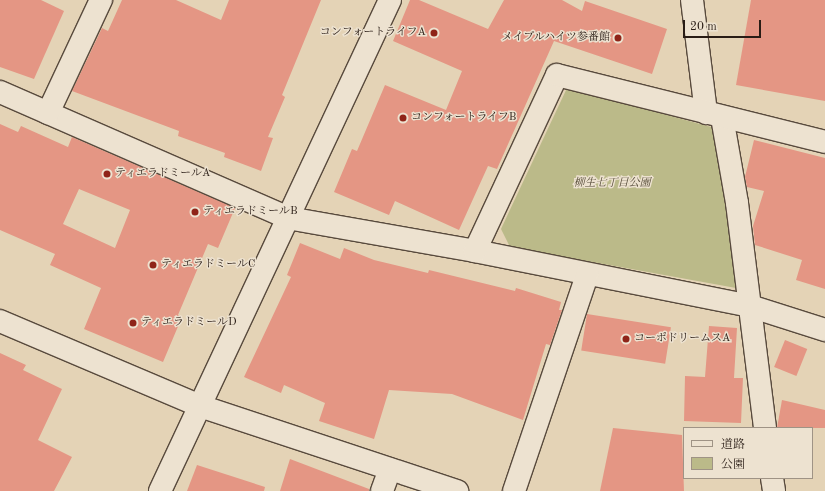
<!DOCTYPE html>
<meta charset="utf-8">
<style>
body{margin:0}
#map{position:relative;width:825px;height:491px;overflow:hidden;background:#e4d3b6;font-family:"Old Standard TT","Noto Serif JP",serif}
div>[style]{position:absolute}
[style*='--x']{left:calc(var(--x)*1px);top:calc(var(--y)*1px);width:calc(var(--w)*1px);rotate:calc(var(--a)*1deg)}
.green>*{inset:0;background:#bbba89}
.building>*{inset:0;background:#e49684;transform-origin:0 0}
.roads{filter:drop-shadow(1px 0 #584a3d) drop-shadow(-1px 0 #584a3d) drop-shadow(0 1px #584a3d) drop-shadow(0 -1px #584a3d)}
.minor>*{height:22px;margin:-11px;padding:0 11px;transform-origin:11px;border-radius:11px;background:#ede2d0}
.tertiary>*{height:22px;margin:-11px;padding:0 11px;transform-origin:11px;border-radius:11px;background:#ede2d0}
.dots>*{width:11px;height:11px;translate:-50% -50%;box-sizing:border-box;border:2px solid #ede2d0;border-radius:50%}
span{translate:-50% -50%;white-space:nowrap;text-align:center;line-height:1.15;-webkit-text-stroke:3px #ede2d0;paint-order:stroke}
.poi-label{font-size:11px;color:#291c15}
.right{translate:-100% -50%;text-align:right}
.left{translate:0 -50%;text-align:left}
.park-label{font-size:11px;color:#554b38;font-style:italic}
.legend{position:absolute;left:683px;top:427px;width:130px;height:52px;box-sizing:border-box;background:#ede2d0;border:1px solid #9f9385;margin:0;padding:5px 7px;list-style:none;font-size:12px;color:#291c15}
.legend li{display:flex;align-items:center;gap:8px;height:20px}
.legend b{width:20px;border:1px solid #9f9385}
.scale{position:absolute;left:683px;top:20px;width:78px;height:18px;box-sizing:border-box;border:2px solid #291c15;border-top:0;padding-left:5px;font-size:12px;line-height:14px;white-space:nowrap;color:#291c15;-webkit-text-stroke:3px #ede2d0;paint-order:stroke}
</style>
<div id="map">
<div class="green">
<i style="clip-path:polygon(567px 88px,715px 128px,736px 288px,510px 247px,501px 229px)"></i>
</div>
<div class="building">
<i style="clip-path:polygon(0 0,41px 0,64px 11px,34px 79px,0 67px)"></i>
<i style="clip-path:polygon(122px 0,176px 0,221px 20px,229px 0,321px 0,282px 95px,285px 97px,268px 137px,273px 138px,261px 171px,224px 157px,225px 153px,178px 136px,179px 131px,72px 91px,102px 28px,108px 31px)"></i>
<i style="clip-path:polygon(410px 0,419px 0,488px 29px,504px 0,562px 0,582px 11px,585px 1px,667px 29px,652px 74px,554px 41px,497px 169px,488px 166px,459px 230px,395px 201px,389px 215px,334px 192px,352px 149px,357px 151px,385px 85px,446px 110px,462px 71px,393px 41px)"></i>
<i style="clip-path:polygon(751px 0,825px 0,825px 101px,736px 85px)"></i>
<i style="clip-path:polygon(evenodd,0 124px,18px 132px,21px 126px,68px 147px,72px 137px,235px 208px,218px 248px,208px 244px,178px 315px,182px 317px,163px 362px,84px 329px,101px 288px,50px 265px,55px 254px,0 230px,0 124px,79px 189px,130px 210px,115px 248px,63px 224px,79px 189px)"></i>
<i style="clip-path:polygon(754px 140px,825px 158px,825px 289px,796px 280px,802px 260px,755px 245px,753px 226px,764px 191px,747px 187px,745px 177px)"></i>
<i style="clip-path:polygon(300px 243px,340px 259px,344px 248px,374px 260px,428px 273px,429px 270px,515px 291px,516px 288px,561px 302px,559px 310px,562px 310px,550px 345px,546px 344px,523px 420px,452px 394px,389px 390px,374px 439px,319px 421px,325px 403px,284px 385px,281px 393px,244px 377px,291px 277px,287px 275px)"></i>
<i style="left:587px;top:314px;width:85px;height:37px;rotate:9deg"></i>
<i style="clip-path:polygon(709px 326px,737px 328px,734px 378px,743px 378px,741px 423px,684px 421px,685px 376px,705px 377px)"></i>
<i style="left:785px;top:340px;width:24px;height:29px;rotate:22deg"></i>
<i style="clip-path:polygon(0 353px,26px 365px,23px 370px,62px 389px,38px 440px,72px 457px,54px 491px,0 491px)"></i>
<i style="clip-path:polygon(782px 400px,825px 410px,825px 428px,777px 428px)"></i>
<i style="clip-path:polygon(613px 428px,682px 435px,684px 491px,600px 491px)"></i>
<i style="clip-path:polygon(290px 459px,369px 489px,369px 491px,280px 491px)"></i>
<i style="clip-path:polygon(197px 465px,265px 487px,264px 491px,187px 491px)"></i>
</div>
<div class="roads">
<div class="minor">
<i style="--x:692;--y:0;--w:114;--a:82.9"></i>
<i style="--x:0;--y:92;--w:314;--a:23.6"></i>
<i style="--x:288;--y:218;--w:190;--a:10"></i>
<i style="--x:475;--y:251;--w:280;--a:11.3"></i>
<i style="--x:750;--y:306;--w:79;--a:17.7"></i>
<i style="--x:48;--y:113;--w:125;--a:-64.9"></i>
<i style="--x:722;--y:117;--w:87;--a:80.1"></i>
<i style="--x:737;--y:203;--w:227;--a:82.9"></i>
<i style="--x:475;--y:251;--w:194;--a:-65"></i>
<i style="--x:557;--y:75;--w:276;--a:14"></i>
<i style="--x:772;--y:478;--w:13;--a:81"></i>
<i style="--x:382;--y:491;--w:23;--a:-70"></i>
<i style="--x:514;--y:491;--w:228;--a:-71.3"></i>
</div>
<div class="tertiary">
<i style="--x:0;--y:321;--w:217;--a:23"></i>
<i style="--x:200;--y:406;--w:271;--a:18.3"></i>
<i style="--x:160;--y:491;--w:542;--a:-64.9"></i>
</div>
</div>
<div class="dots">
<i style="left:434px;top:33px;background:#8f2418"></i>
<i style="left:618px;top:38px;background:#8f2418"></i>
<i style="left:403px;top:118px;background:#8f2418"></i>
<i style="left:107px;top:174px;background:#8f2418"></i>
<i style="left:195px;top:212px;background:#8f2418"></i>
<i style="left:153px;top:265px;background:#8f2418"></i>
<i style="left:133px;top:323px;background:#8f2418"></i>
<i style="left:626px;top:339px;background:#8f2418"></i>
</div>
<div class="poi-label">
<span class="right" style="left:426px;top:33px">コンフォートライフA</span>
<span class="right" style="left:610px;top:38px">メイプルハイツ参番館</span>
<span class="left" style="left:411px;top:118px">コンフォートライフB</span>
<span class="left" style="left:115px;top:174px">ティエラドミールA</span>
<span class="left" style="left:203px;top:212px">ティエラドミールB</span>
<span class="left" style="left:161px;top:265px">ティエラドミールC</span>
<span class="left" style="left:141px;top:323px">ティエラドミールD</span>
<span class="left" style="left:634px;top:339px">コーポドリームスA</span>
</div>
<div class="park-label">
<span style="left:612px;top:184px">柳生七丁目公園</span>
</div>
<ul class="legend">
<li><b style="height:5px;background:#ede2d0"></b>道路</li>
<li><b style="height:11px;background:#bbba89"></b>公園</li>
</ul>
<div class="scale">20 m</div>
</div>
